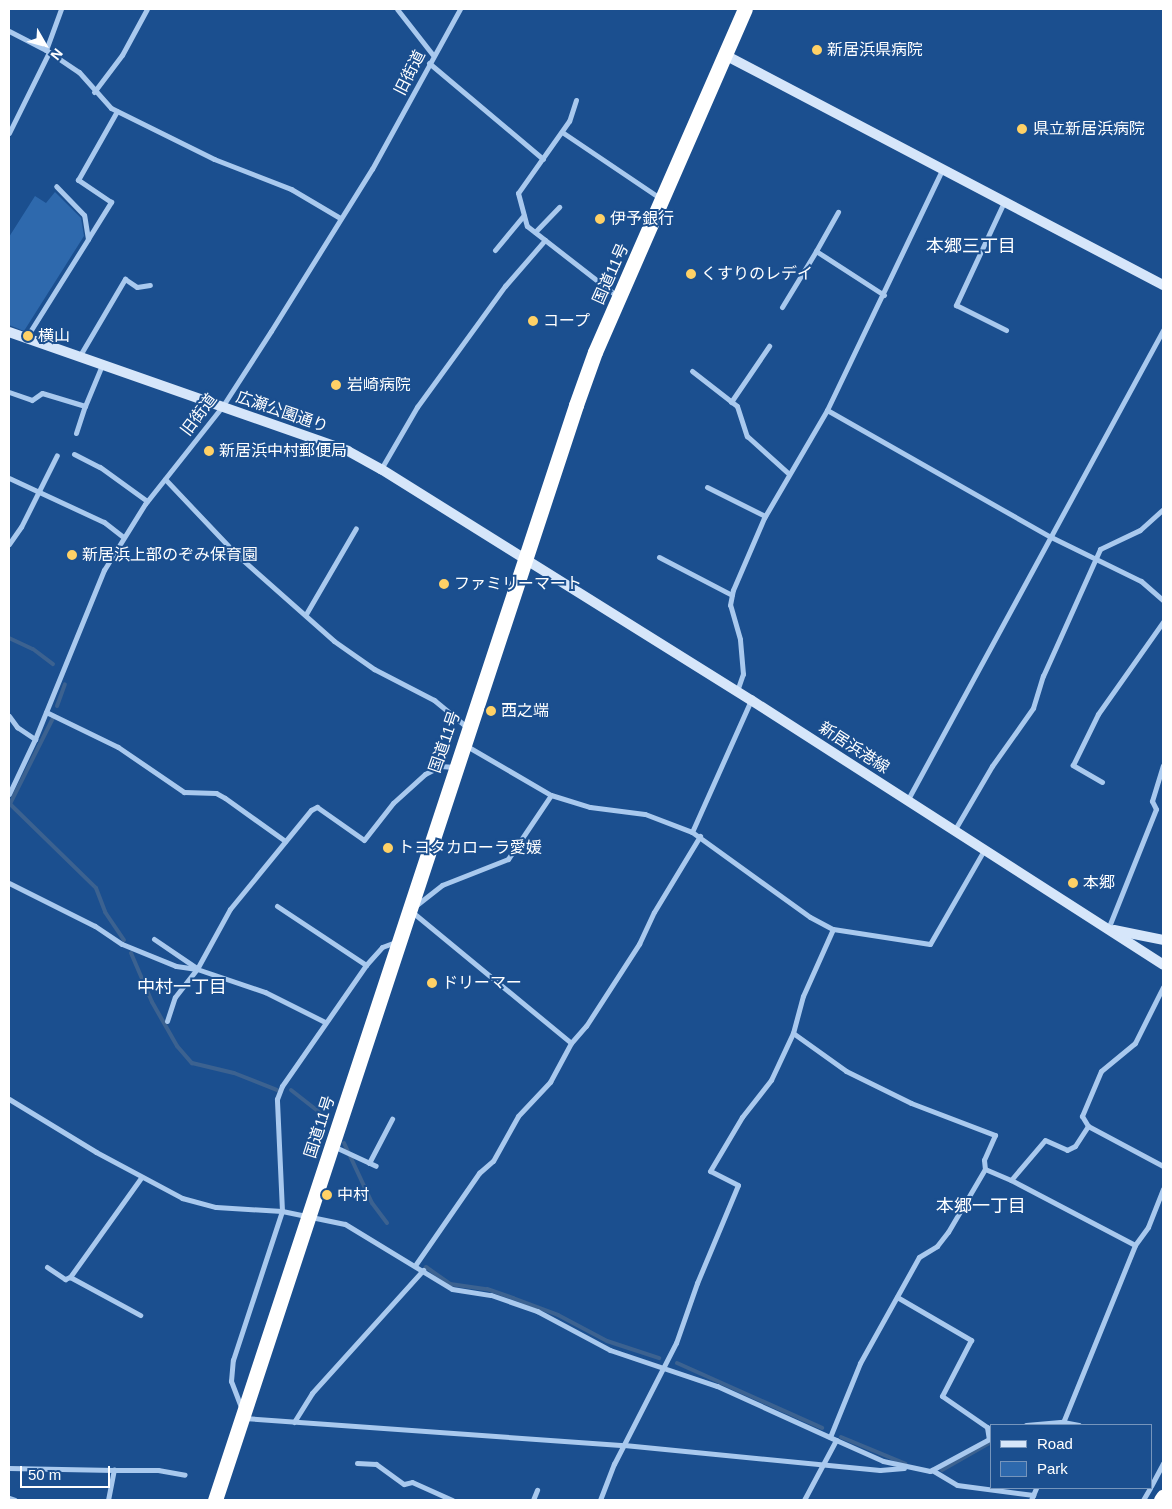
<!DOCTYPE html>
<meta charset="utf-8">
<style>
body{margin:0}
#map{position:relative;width:1172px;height:1509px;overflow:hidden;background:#1b4f8f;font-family:Helvetica,"Noto Sans JP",sans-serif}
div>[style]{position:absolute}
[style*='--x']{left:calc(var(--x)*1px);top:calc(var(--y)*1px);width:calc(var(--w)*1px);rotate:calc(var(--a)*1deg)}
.green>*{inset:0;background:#2e69ad}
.stream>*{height:4px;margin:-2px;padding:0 2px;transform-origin:2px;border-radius:2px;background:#3c6290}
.street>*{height:5px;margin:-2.5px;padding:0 2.5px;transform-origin:2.5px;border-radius:2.5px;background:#a9c9ee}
.secondary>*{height:10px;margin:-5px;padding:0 5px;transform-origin:5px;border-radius:5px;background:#d6e6fa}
.highway>*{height:15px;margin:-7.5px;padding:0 7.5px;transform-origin:7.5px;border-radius:7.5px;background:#fff}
.dots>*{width:14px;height:14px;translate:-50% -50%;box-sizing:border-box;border:2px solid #1b4f8f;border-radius:50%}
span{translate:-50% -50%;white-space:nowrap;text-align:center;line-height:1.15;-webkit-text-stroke:4px #1b4f8f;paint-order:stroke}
.poi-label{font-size:16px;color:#fff}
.left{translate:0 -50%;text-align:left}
.street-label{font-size:16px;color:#fff}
.neighbourhood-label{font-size:18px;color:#fff}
.frame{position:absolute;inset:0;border:10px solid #fff;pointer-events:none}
.legend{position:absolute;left:990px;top:1424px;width:162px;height:65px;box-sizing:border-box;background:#1b4f8f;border:1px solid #7695bc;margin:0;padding:6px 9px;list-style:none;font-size:15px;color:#fff}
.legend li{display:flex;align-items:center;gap:10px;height:25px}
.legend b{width:25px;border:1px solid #7695bc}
.north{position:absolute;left:20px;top:20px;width:50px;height:50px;-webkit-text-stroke:4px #1b4f8f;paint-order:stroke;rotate:128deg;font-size:14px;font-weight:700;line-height:20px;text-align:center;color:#fff}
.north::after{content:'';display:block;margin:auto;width:18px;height:22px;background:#fff;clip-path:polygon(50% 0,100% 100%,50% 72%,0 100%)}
.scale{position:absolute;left:20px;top:1466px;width:90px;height:22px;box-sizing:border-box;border:2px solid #fff;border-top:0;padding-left:6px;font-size:15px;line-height:18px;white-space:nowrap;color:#fff;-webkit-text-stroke:4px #1b4f8f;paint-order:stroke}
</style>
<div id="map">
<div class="green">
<i style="clip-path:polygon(55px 192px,81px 218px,84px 236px,24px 331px,9px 325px,9px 237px,35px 196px,46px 203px)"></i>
</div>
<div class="stream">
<i style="--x:9;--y:638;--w:26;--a:25"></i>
<i style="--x:33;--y:649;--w:25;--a:37"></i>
<i style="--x:57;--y:706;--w:23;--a:-70"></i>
<i style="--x:53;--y:718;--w:96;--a:116.6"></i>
<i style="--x:10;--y:804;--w:120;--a:44.3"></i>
<i style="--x:96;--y:888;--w:26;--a:69"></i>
<i style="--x:105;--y:912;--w:34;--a:56"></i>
<i style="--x:131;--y:953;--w:53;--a:66.8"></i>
<i style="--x:152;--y:1002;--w:51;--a:60.4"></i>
<i style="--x:177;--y:1046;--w:23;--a:49"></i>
<i style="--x:192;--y:1063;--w:43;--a:13.4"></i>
<i style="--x:234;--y:1073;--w:46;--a:21.6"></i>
<i style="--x:291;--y:1090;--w:47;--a:38.1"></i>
<i style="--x:344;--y:1143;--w:66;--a:65"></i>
<i style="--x:372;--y:1203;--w:25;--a:53"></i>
<i style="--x:426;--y:1267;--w:29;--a:35"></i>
<i style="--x:450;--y:1284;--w:37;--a:8"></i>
<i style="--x:487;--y:1289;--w:28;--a:19"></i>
<i style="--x:513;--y:1298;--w:48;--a:20.7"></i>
<i style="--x:558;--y:1315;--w:55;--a:28"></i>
<i style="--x:607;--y:1341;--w:55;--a:18.1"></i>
<i style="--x:677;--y:1363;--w:159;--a:24.1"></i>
<i style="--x:841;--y:1437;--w:70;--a:22.6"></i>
<i style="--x:942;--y:1470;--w:56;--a:-29.7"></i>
</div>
<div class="street">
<i style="--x:397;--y:9;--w:58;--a:52"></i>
<i style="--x:9;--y:31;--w:42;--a:27.2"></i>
<i style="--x:49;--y:52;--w:36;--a:34"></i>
<i style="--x:79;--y:72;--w:48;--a:48.4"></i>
<i style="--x:111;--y:108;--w:115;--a:26.3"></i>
<i style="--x:214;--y:159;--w:83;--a:21.3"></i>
<i style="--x:291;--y:189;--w:57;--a:30.6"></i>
<i style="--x:429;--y:63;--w:149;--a:40.1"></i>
<i style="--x:94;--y:92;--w:46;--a:-52.9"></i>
<i style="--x:122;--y:55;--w:52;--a:-61.5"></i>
<i style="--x:576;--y:100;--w:22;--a:108"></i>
<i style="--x:569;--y:121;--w:88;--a:125.3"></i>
<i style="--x:518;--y:193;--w:34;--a:75"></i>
<i style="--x:527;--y:226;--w:114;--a:37.9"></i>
<i style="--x:562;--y:132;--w:118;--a:34"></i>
<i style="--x:9;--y:133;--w:90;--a:-63.7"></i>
<i style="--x:49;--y:52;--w:4;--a:-146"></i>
<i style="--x:46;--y:50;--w:44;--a:-69.9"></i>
<i style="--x:1004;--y:202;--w:114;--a:115"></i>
<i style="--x:956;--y:305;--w:56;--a:26.6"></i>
<i style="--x:535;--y:232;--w:35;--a:-46"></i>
<i style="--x:88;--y:239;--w:44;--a:-58.1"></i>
<i style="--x:111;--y:202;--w:40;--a:-146"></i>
<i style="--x:78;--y:180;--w:79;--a:-60.5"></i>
<i style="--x:495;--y:250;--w:45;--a:-50.4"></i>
<i style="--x:816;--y:251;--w:45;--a:-60.6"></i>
<i style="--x:782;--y:307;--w:66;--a:-58.7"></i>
<i style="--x:816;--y:251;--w:81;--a:32.9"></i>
<i style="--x:26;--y:338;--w:117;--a:-57.9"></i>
<i style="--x:88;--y:239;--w:24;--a:-99"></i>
<i style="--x:84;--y:215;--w:40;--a:-134"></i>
<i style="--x:79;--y:357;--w:91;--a:-59.5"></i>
<i style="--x:125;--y:279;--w:14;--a:34"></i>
<i style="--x:137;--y:287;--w:13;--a:-9"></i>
<i style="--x:692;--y:371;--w:57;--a:37.9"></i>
<i style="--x:737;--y:406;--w:32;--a:72"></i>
<i style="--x:747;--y:436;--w:55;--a:42.1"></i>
<i style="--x:9;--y:392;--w:24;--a:19"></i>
<i style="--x:32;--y:400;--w:12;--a:-35"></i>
<i style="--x:42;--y:393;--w:45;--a:16.8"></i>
<i style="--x:85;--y:406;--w:44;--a:-67.5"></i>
<i style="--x:731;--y:402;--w:68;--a:-55.8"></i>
<i style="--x:827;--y:410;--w:257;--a:29.6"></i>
<i style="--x:1051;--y:537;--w:100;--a:26.1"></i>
<i style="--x:1141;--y:581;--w:29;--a:41"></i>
<i style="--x:76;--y:433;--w:28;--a:-72"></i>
<i style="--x:74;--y:454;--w:29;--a:27"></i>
<i style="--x:100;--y:467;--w:58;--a:35.9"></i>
<i style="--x:381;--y:469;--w:72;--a:-59.9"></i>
<i style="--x:417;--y:407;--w:150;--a:-54"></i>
<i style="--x:505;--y:286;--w:61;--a:-49"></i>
<i style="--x:9;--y:478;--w:105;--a:24.9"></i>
<i style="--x:104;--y:522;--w:24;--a:38"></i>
<i style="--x:165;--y:479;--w:103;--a:46.6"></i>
<i style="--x:236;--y:554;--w:131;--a:41.6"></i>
<i style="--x:334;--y:641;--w:49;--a:35"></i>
<i style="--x:374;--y:669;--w:68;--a:27.3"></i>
<i style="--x:434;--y:700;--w:44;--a:39.5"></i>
<i style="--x:707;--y:487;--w:65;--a:26.6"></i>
<i style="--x:9;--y:544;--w:21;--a:-55"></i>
<i style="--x:21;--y:527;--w:80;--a:-63.4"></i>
<i style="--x:659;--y:557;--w:82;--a:27.5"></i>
<i style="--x:306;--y:614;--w:99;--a:-59.8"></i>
<i style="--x:737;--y:691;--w:18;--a:-71"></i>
<i style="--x:743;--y:674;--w:35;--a:-95"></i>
<i style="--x:740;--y:639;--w:35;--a:-106"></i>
<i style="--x:730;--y:605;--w:15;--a:-79"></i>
<i style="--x:733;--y:590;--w:78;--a:-66.7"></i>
<i style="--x:764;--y:518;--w:125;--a:-59.7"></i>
<i style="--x:827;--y:410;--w:266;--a:-64.4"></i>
<i style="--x:46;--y:712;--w:80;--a:25.9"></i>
<i style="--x:118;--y:747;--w:80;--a:34.3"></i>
<i style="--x:184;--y:792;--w:32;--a:2"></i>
<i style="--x:216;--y:793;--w:10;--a:29"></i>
<i style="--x:225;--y:798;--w:74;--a:35.6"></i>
<i style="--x:9;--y:716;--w:14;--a:54"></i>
<i style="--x:17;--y:727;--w:22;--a:34"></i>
<i style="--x:465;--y:745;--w:99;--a:30.2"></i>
<i style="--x:551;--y:795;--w:41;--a:17.1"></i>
<i style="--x:590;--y:807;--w:55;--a:7.3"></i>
<i style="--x:645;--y:814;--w:50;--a:21"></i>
<i style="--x:692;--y:832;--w:145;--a:35.8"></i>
<i style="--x:810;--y:917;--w:26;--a:28"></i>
<i style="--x:833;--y:929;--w:98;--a:8.8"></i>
<i style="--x:930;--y:944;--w:108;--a:-60.1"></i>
<i style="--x:1102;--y:782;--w:34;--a:-150"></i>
<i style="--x:1073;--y:765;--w:57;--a:-63.9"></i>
<i style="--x:1098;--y:714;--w:113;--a:-54.8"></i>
<i style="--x:9;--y:794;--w:61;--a:-64.7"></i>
<i style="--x:35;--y:739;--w:183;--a:-67.8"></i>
<i style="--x:104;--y:570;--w:78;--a:-58.2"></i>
<i style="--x:145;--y:504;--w:124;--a:-51.6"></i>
<i style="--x:222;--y:407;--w:90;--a:-57.2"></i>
<i style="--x:271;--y:331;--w:191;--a:-58.1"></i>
<i style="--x:372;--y:169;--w:183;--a:-61.2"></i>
<i style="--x:907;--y:801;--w:536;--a:-61.47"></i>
<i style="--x:954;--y:831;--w:75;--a:-59.7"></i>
<i style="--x:992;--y:766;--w:71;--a:-54.7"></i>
<i style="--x:1033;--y:708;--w:34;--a:-73"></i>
<i style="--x:1043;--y:676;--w:139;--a:-65.8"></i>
<i style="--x:1100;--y:549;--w:44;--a:-25.4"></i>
<i style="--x:1140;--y:530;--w:31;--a:-42"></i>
<i style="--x:692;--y:832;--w:145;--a:-65.9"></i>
<i style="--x:9;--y:883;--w:96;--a:26.6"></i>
<i style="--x:95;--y:926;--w:32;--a:34"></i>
<i style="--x:122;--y:944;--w:58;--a:22.2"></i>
<i style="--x:176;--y:966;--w:21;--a:8"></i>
<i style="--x:197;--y:969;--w:68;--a:-61.2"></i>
<i style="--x:230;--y:909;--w:128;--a:-50.7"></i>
<i style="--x:311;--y:810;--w:7;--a:-27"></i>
<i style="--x:317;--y:807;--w:57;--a:35.1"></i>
<i style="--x:364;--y:840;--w:47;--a:-51.9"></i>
<i style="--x:393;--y:803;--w:43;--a:-42.2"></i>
<i style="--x:425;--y:774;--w:18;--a:-27"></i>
<i style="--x:441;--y:766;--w:13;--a:4"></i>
<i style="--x:277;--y:906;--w:107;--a:33.5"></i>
<i style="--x:414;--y:907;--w:36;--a:-38"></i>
<i style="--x:442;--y:885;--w:71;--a:-21.5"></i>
<i style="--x:508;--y:859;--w:77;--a:-56.1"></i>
<i style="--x:411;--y:911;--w:207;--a:39.5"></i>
<i style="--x:1108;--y:929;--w:129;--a:-68.2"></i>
<i style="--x:1156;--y:809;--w:9;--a:-117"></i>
<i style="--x:1152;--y:801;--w:37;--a:-73"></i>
<i style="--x:154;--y:939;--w:50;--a:34.3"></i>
<i style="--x:1163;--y:987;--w:63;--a:116.6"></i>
<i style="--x:1135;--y:1043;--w:44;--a:140.5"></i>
<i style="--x:1101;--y:1071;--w:49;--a:112.9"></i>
<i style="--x:1082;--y:1116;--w:12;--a:59"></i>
<i style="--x:1088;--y:1126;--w:85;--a:28.1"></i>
<i style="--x:167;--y:1021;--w:25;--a:-72"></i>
<i style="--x:175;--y:997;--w:36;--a:-52"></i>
<i style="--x:197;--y:969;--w:72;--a:18.7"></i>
<i style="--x:265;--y:992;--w:67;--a:26.6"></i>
<i style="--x:793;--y:1033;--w:65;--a:35.6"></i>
<i style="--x:846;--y:1071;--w:72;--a:26.2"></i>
<i style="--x:911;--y:1103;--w:90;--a:20.9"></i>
<i style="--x:995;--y:1135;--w:27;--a:114"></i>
<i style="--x:984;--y:1160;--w:9;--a:84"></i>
<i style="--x:985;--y:1169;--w:28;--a:23"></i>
<i style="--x:1011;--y:1180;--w:140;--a:27.7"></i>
<i style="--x:9;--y:1099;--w:102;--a:31.3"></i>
<i style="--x:96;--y:1152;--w:98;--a:28.1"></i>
<i style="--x:182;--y:1198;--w:35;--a:15"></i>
<i style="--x:216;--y:1207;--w:66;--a:3.5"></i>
<i style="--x:282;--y:1211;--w:64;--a:11.7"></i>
<i style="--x:345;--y:1224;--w:125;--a:31.3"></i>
<i style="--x:452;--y:1289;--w:39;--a:9"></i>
<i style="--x:491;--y:1295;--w:49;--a:19.2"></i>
<i style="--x:537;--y:1311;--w:83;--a:28.1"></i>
<i style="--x:610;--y:1350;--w:113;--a:18.6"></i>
<i style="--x:717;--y:1386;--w:131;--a:24.4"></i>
<i style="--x:333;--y:1146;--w:47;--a:24.9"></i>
<i style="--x:369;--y:1163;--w:50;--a:-62.4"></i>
<i style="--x:1011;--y:1180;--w:52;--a:-49.6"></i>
<i style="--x:1045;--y:1140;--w:24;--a:24"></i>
<i style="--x:1067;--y:1150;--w:9;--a:-27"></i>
<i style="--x:1075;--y:1146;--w:24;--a:-57"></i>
<i style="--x:416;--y:1264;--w:111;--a:-55.3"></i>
<i style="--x:479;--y:1173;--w:18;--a:-41"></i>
<i style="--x:493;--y:1161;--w:51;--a:-60.9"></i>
<i style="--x:518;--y:1116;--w:47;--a:-46.7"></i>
<i style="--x:550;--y:1082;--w:44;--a:-61.7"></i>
<i style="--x:571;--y:1043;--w:23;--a:-49"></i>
<i style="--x:586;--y:1026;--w:98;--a:-57.1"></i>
<i style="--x:639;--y:944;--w:35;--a:-65"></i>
<i style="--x:654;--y:912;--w:89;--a:-58.8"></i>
<i style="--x:47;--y:1267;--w:22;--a:34"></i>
<i style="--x:65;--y:1279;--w:5;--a:-22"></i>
<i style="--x:70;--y:1277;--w:122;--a:-54.4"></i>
<i style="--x:70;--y:1277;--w:80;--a:28.5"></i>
<i style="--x:897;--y:1297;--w:86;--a:30.2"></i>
<i style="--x:971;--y:1340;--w:63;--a:117.4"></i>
<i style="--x:942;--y:1396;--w:55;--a:34.6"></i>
<i style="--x:987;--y:1427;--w:12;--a:81"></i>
<i style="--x:241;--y:1407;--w:28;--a:-111"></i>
<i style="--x:231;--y:1381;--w:21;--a:-85"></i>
<i style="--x:233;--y:1360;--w:157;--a:-71.8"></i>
<i style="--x:282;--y:1211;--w:112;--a:-92.6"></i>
<i style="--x:277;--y:1099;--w:14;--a:-69"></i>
<i style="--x:282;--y:1086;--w:147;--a:-55.2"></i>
<i style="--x:366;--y:965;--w:24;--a:-48"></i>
<i style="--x:382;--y:947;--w:15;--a:-20"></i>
<i style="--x:244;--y:1418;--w:381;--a:4.1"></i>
<i style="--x:624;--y:1445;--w:257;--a:5.6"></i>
<i style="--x:880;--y:1470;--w:24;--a:-5"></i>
<i style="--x:294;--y:1422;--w:34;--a:-58"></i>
<i style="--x:312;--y:1393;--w:166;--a:-47.9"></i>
<i style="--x:1026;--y:1425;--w:37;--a:-5"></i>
<i style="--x:1063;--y:1422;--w:16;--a:11"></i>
<i style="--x:1062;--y:1425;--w:194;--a:-67.9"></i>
<i style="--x:1135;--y:1245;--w:22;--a:-54"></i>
<i style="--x:1148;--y:1227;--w:41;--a:-68.5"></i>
<i style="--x:830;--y:1437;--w:80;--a:-67.9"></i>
<i style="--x:860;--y:1363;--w:121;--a:-60.9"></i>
<i style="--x:919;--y:1257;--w:21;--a:-31"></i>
<i style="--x:937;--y:1246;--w:18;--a:-52"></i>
<i style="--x:948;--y:1232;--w:73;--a:-59.6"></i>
<i style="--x:357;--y:1463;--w:19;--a:3"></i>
<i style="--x:376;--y:1464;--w:34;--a:36"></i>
<i style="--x:404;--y:1484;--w:8;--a:-14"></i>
<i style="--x:412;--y:1482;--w:44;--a:24.2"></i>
<i style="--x:9;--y:1468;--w:105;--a:1.1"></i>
<i style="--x:932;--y:1470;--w:29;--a:31"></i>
<i style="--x:957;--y:1485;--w:77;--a:7.5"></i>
<i style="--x:1151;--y:1486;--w:26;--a:-62"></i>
<i style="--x:9;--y:1498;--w:6;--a:18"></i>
<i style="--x:108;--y:1500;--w:31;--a:-79"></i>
<i style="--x:114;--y:1470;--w:44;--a:0"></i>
<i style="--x:158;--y:1470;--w:27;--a:10"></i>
<i style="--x:533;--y:1500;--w:11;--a:-68"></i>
<i style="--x:600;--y:1500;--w:39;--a:-69"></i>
<i style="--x:614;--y:1464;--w:136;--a:-62.9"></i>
<i style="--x:676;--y:1343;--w:64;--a:-70.7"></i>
<i style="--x:697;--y:1283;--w:106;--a:-67.3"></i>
<i style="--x:738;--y:1185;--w:31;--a:-153"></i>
<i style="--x:710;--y:1171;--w:63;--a:-59.3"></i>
<i style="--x:742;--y:1117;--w:47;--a:-51.9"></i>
<i style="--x:771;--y:1080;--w:52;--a:-64.9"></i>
<i style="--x:793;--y:1033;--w:38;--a:-75"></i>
<i style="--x:803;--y:996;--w:73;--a:-65.9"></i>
<i style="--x:804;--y:1500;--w:68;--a:-61.9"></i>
<i style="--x:836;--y:1440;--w:51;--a:24.1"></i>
<i style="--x:883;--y:1461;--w:48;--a:12"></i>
<i style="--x:930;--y:1471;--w:69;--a:-28.4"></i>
<i style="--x:1031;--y:1500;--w:13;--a:-67"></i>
<i style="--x:1143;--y:1500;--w:14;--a:-60"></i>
</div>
<div class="secondary">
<i style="--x:725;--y:55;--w:495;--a:27.7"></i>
<i style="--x:9;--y:332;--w:359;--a:19.3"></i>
<i style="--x:348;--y:451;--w:38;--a:29"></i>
<i style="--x:381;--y:469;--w:436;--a:32"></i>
<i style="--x:751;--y:700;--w:490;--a:32.7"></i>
<i style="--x:1114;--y:930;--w:50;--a:11.5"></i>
</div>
<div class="highway">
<i style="--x:215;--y:1500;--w:1153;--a:-71.75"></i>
<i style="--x:576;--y:405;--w:56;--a:-70.3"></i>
<i style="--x:595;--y:352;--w:374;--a:-66.4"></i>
<i style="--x:1161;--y:1500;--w:4;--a:-56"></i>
</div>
<div class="dots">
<i style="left:817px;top:50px;background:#ffd166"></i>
<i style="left:1022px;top:129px;background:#ffd166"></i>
<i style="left:600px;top:219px;background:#ffd166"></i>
<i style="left:691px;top:274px;background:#ffd166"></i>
<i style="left:533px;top:321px;background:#ffd166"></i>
<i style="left:28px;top:336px;background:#ffd166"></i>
<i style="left:336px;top:385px;background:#ffd166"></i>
<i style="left:209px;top:451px;background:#ffd166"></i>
<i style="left:72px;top:555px;background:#ffd166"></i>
<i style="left:444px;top:584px;background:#ffd166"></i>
<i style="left:491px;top:711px;background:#ffd166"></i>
<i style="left:388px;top:848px;background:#ffd166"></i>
<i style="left:1073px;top:883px;background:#ffd166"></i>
<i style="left:432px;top:983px;background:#ffd166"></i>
<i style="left:327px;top:1195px;background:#ffd166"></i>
</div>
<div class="poi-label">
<span class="left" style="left:827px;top:50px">新居浜県病院</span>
<span class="left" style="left:1033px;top:129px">県立新居浜病院</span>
<span class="left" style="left:610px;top:219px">伊予銀行</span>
<span class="left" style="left:701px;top:274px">くすりのレデイ</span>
<span class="left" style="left:543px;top:321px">コープ</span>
<span class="left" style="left:38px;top:336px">横山</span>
<span class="left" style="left:347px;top:385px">岩崎病院</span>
<span class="left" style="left:219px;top:451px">新居浜中村郵便局</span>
<span class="left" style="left:82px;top:555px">新居浜上部のぞみ保育園</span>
<span class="left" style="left:454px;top:584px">ファミリーマート</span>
<span class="left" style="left:501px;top:711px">西之端</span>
<span class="left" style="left:398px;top:848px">トヨタカローラ愛媛</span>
<span class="left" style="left:1083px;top:883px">本郷</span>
<span class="left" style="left:442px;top:983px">ドリーマー</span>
<span class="left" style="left:337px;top:1195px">中村</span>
</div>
<div class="street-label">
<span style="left:410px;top:73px;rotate:-63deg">旧街道</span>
<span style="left:611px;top:274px;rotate:-66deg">国道11号</span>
<span style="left:282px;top:412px;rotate:19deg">広瀬公園通り</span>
<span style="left:199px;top:415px;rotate:-53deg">旧街道</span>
<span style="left:445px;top:742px;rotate:-71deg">国道11号</span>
<span style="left:854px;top:748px;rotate:33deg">新居浜港線</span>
<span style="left:320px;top:1127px;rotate:-72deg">国道11号</span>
</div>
<div class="neighbourhood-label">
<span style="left:971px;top:246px">本郷三丁目</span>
<span style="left:182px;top:987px">中村一丁目</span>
<span style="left:981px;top:1206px">本郷一丁目</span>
</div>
<div class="frame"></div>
<ul class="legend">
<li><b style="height:6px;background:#d6e6fa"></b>Road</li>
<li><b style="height:14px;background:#2e69ad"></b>Park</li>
</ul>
<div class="north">N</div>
<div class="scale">50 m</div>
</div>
